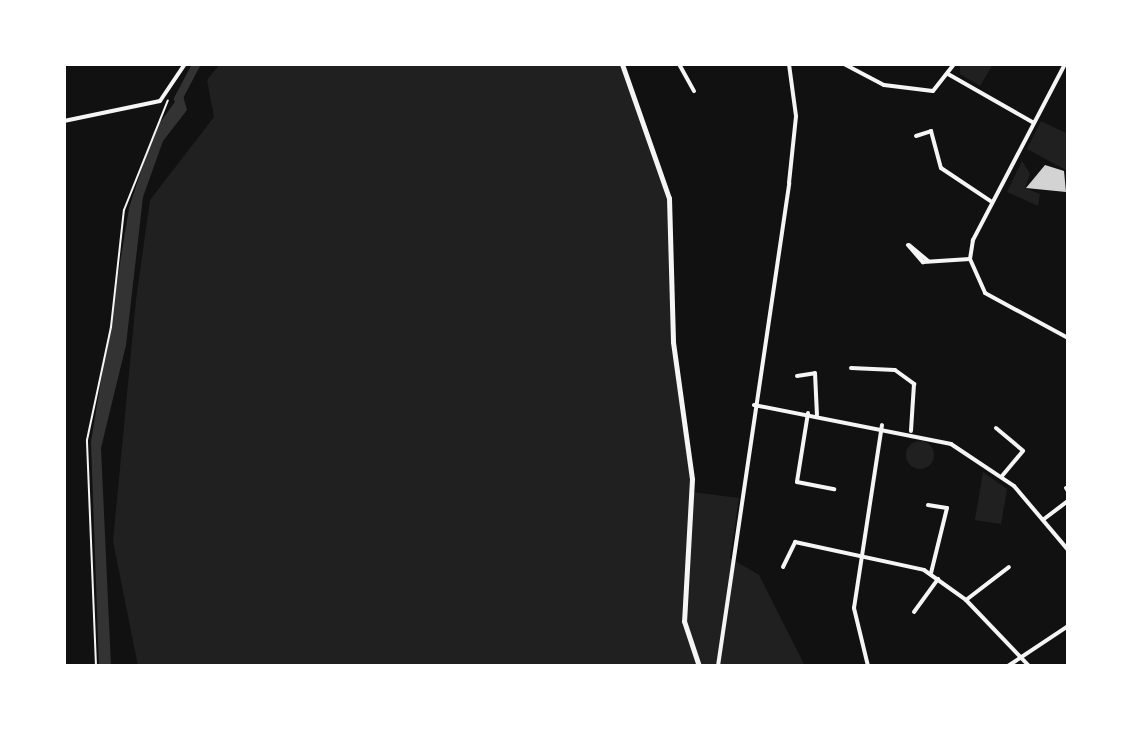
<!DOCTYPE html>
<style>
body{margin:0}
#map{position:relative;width:1132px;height:730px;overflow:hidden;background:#111;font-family:Manrope,sans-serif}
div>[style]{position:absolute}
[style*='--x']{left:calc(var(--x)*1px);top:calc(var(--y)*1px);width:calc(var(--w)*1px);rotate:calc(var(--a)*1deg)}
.green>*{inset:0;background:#202020}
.round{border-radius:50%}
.water>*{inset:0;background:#333}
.canal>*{height:8px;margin:-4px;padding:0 4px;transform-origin:4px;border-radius:4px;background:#333}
.building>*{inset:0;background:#d3d3d3}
.path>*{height:2px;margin:-1px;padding:0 1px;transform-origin:1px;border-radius:1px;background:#f5f5f5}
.minor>*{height:4px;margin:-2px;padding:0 2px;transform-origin:2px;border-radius:2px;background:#f5f5f5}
.tertiary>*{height:5px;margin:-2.5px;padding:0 2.5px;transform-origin:2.5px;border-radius:2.5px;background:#f5f5f5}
span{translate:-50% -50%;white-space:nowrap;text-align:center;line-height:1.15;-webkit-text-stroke:8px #fff;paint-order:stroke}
.frame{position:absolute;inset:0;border:66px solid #fff;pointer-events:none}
</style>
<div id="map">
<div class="green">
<i style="clip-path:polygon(220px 64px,622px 64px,669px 198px,673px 342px,692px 492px,739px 498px,730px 558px,759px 575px,805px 666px,138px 666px,113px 541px,136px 300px,150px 200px,214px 117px,207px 80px)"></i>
<i style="clip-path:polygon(960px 64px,993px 64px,980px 86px,960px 74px)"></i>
<i style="clip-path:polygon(1041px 121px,1068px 134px,1068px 180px,1066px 170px,1027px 149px)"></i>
<i style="clip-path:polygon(1022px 161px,1030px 174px,1025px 188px,1040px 194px,1038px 206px,1007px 192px)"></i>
<i class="round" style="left:906px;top:441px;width:28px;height:28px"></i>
<i style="clip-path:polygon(983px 472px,1007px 489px,1001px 524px,975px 520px)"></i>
</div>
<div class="water">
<i style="clip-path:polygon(182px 92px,187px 110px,163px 141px,143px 197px,126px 345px,101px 448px,111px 666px,99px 666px,91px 442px,129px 208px,154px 131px)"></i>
</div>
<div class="canal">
<i style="--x:178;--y:99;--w:40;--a:-62"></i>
</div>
<div class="building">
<i style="clip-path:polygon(1045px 165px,1064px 171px,1066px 192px,1026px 188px)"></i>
</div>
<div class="path">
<i style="--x:96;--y:666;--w:226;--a:-92.3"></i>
<i style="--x:87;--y:440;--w:116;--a:-78"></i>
<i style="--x:111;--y:327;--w:118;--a:-83.7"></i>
<i style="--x:124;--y:210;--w:118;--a:-68.2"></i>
</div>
<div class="minor">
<i style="--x:679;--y:64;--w:31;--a:61"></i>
<i style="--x:844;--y:64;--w:45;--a:27.7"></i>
<i style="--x:884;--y:85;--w:49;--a:7"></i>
<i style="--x:933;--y:91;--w:34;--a:-52"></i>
<i style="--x:1065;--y:64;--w:199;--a:117.6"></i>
<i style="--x:973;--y:240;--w:19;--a:99"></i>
<i style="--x:970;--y:259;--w:37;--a:66"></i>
<i style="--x:985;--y:293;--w:94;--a:28.5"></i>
<i style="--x:948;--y:74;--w:97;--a:29.7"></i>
<i style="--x:64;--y:121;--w:98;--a:-11.8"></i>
<i style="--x:160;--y:101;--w:45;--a:-56"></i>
<i style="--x:916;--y:136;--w:16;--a:-18"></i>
<i style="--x:931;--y:131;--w:38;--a:75"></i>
<i style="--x:941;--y:168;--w:61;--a:33.7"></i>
<i style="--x:908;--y:245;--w:23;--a:49"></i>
<i style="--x:923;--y:262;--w:47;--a:-3.7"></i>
<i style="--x:909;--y:245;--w:25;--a:40"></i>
<i style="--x:851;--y:368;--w:44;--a:2.6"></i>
<i style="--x:895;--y:370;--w:24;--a:36"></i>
<i style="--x:914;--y:384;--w:47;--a:93.7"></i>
<i style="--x:797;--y:376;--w:18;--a:-9"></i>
<i style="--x:815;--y:373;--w:42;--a:87.3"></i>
<i style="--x:754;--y:405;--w:201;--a:11.2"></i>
<i style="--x:951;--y:444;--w:76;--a:33.7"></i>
<i style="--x:1014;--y:486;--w:84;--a:49.8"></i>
<i style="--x:808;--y:413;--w:70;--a:99.1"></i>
<i style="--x:797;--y:482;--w:38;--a:11"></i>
<i style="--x:996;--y:428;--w:35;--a:40"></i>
<i style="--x:1023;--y:451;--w:33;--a:130"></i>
<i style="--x:1066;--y:488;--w:4;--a:56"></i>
<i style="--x:928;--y:505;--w:19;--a:9"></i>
<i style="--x:947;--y:508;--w:67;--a:103.8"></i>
<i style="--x:1044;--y:519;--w:30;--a:-37"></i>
<i style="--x:783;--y:567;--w:28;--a:-64"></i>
<i style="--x:795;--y:542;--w:132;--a:12.2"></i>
<i style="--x:924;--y:570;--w:52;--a:35.5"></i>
<i style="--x:966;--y:600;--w:91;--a:46.3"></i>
<i style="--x:966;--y:600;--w:54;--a:-37.5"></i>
<i style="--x:914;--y:612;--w:41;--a:-54"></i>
<i style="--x:718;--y:666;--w:488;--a:-81.6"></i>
<i style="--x:789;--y:183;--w:67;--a:-84"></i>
<i style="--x:796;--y:116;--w:52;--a:-97.7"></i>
<i style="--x:868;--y:666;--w:60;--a:-103.6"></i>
<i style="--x:854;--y:608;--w:185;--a:-81.3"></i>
<i style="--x:1008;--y:666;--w:72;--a:-33.7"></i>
</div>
<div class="tertiary">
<i style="--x:622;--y:64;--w:142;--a:70.7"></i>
<i style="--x:669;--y:198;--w:144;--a:88.4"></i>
<i style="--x:673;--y:342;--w:138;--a:82.1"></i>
<i style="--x:692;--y:479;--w:142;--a:93.2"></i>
<i style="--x:684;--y:621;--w:47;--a:71.6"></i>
</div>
<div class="frame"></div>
</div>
